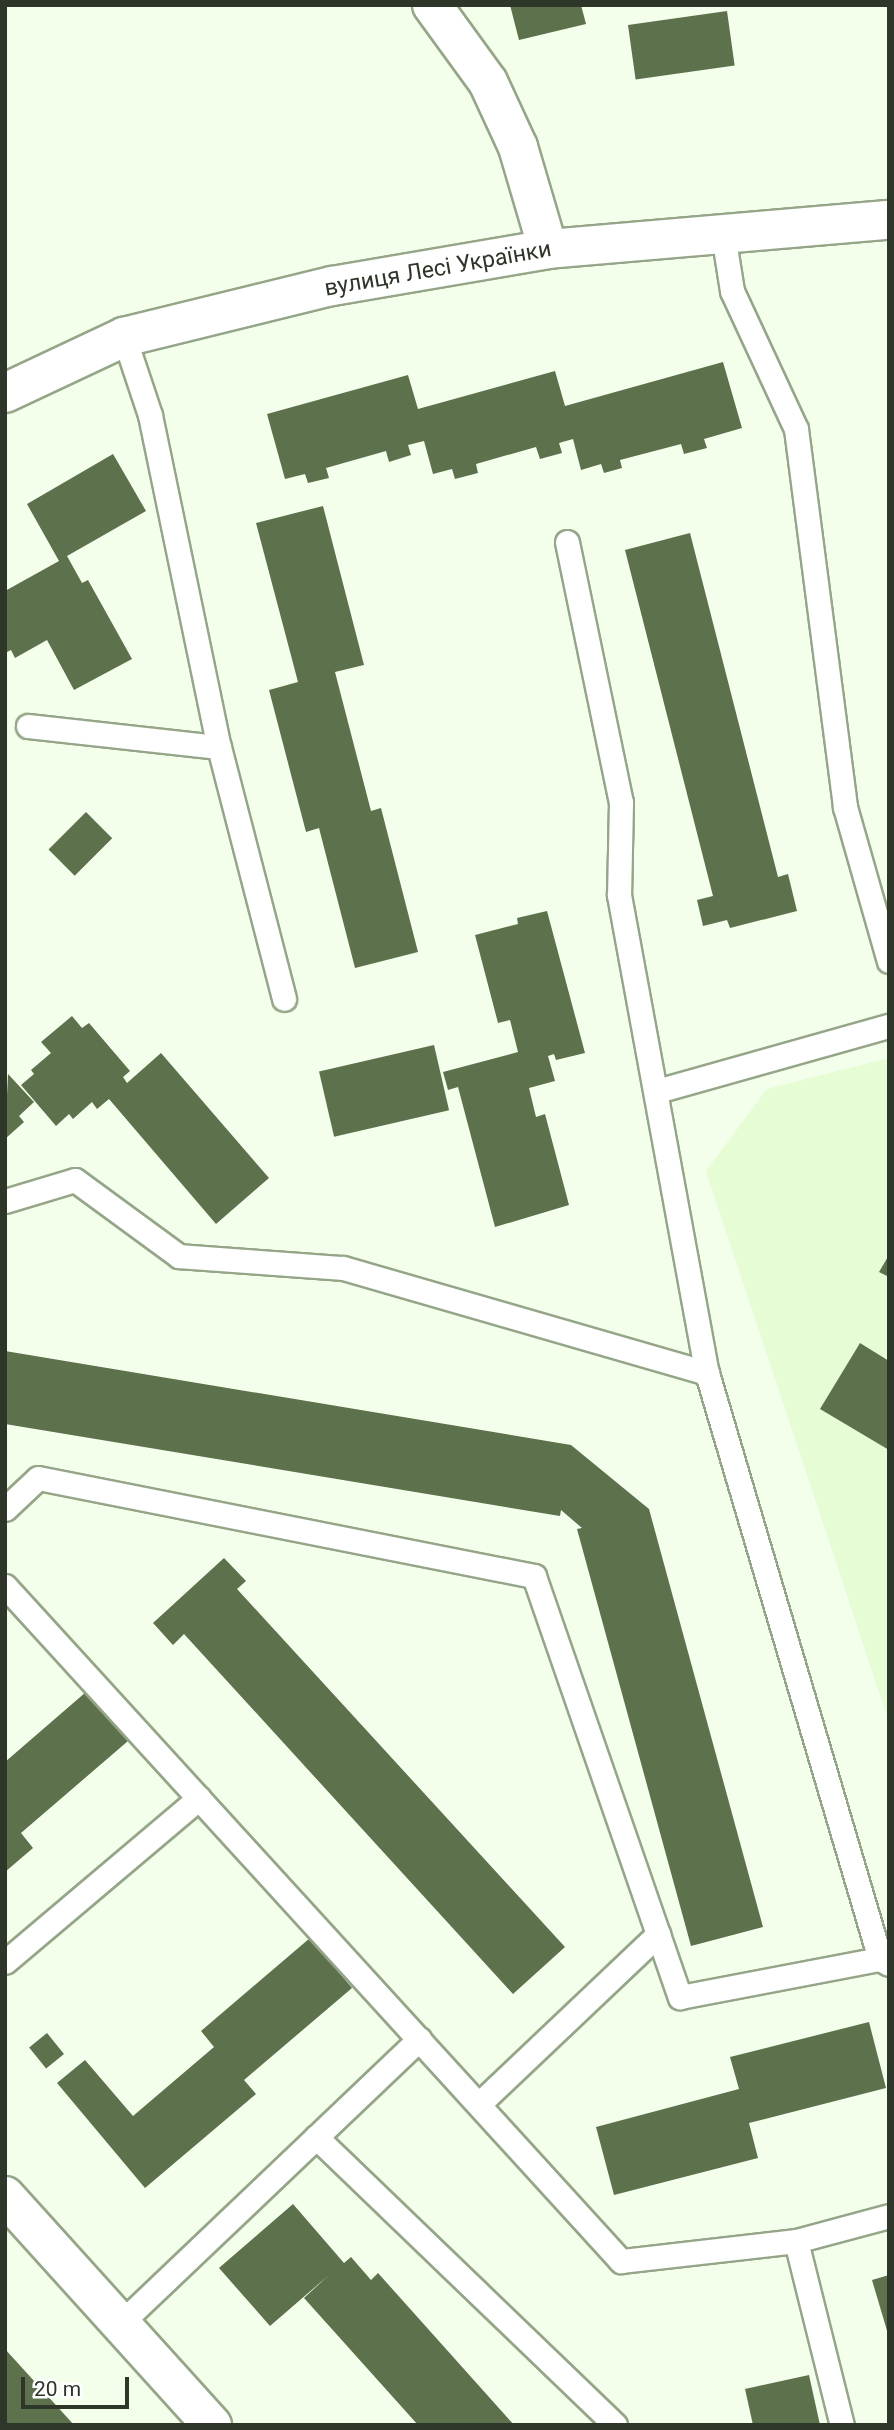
<!DOCTYPE html>
<meta charset="utf-8">
<style>
body{margin:0}
#map{position:relative;width:894px;height:2430px;overflow:hidden;background:#f3feeb;font-family:Roboto,sans-serif}
div>[style]{position:absolute}
[style*='--x']{left:calc(var(--x)*1px);top:calc(var(--y)*1px);width:calc(var(--w)*1px);rotate:calc(var(--a)*1deg)}
.built>*{inset:0;background:#e5fcd5}
.building>*{inset:0;background:#5d714d;transform-origin:0 0}
.roads{filter:drop-shadow(2px 0 #95a688) drop-shadow(-2px 0 #95a688) drop-shadow(0 2px #95a688) drop-shadow(0 -2px #95a688)}
.lane>*{height:23px;margin:-11.5px;padding:0 11.5px;transform-origin:11.5px;border-radius:11.5px;background:#fff}
.street>*{height:38px;margin:-19px;padding:0 19px;transform-origin:19px;border-radius:19px;background:#fff}
.secondary>*{height:38px;margin:-19px;padding:0 19px;transform-origin:19px;border-radius:19px;background:#fff}
span{translate:-50% -50%;white-space:nowrap;text-align:center;line-height:1.15;-webkit-text-stroke:7px #fff;paint-order:stroke}
.street-label{font-size:23px;color:#2e3529}
.frame{position:absolute;inset:0;border:7px solid #2e3529;pointer-events:none}
.scale{position:absolute;left:21px;top:2377px;width:108px;height:32px;box-sizing:border-box;border:4px solid #2e3529;border-top:0;padding-left:9px;font-size:21px;line-height:24px;white-space:nowrap;color:#2e3529;-webkit-text-stroke:5px #fff;paint-order:stroke}
</style>
<div id="map">
<div class="built">
<i style="clip-path:polygon(889px 1058px,889px 1722px,706px 1171px,767px 1089px)"></i>
</div>
<div class="building">
<i style="clip-path:polygon(510px 5px,581px 5px,586px 24px,519px 40px)"></i>
<i style="left:727px;top:11px;width:55px;height:100px;rotate:82deg"></i>
<i style="clip-path:polygon(723px 362px,742px 428px,704px 439px,707px 448px,684px 454px,681px 444px,620px 460px,622px 468px,604px 473px,601px 464px,581px 470px,573px 439px,559px 443px,562px 453px,540px 459px,536px 447px,476px 464px,478px 473px,455px 479px,452px 469px,433px 474px,424px 441px,408px 445px,411px 455px,389px 462px,386px 451px,326px 468px,329px 478px,308px 483px,305px 474px,285px 479px,267px 414px,408px 375px,418px 409px,555px 371px,565px 406px)"></i>
<i style="clip-path:polygon(113px 454px,146px 511px,67px 556px,82px 583px,88px 580px,132px 659px,74px 690px,47px 640px,15px 658px,11px 650px,5px 653px,5px 591px,59px 561px,27px 504px)"></i>
<i style="clip-path:polygon(323px 506px,364px 665px,335px 672px,371px 811px,381px 808px,418px 952px,355px 968px,319px 828px,306px 832px,269px 690px,298px 682px,256px 523px)"></i>
<i style="clip-path:polygon(690px 533px,778px 877px,788px 874px,797px 911px,730px 928px,727px 920px,703px 926px,697px 900px,713px 896px,625px 550px)"></i>
<i style="left:86px;top:812px;width:37px;height:53px;rotate:45deg"></i>
<i style="clip-path:polygon(547px 911px,585px 1053px,556px 1060px,554px 1054px,548px 1056px,555px 1081px,529px 1088px,536px 1117px,545px 1114px,569px 1205px,495px 1227px,458px 1087px,448px 1090px,443px 1072px,518px 1052px,510px 1020px,498px 1023px,475px 935px,518px 924px,517px 918px)"></i>
<i style="clip-path:polygon(72px 1016px,82px 1028px,89px 1023px,130px 1071px,123px 1077px,127px 1083px,161px 1053px,269px 1178px,216px 1224px,109px 1099px,97px 1109px,92px 1102px,73px 1119px,69px 1114px,56px 1126px,21px 1085px,34px 1074px,31px 1070px,51px 1053px,41px 1042px)"></i>
<i style="left:434px;top:1045px;width:67px;height:118px;rotate:77deg"></i>
<i style="clip-path:polygon(8px 1074px,34px 1102px,19px 1116px,24px 1122px,5px 1139px)"></i>
<i style="clip-path:polygon(889px 1255px,889px 1277px,879px 1272px)"></i>
<i style="clip-path:polygon(860px 1343px,889px 1361px,889px 1450px,820px 1409px)"></i>
<i style="clip-path:polygon(5px 1351px,571px 1445px,649px 1509px,763px 1927px,691px 1946px,577px 1529px,582px 1528px,561px 1510px,560px 1516px,5px 1424px)"></i>
<i style="clip-path:polygon(224px 1558px,246px 1581px,237px 1589px,565px 1947px,513px 1994px,184px 1634px,173px 1645px,153px 1623px)"></i>
<i style="clip-path:polygon(86px 1692px,128px 1741px,21px 1833px,33px 1848px,5px 1872px,5px 1762px)"></i>
<i style="clip-path:polygon(310px 1938px,352px 1988px,244px 2080px,256px 2094px,145px 2188px,57px 2083px,85px 2060px,133px 2116px,214px 2047px,201px 2031px)"></i>
<i style="clip-path:polygon(869px 2022px,886px 2088px,749px 2123px,758px 2158px,614px 2195px,596px 2127px,739px 2089px,730px 2057px)"></i>
<i style="left:47px;top:2033px;width:27px;height:23px;rotate:51deg"></i>
<i style="clip-path:polygon(293px 2204px,344px 2263px,351px 2257px,371px 2280px,378px 2273px,514px 2425px,418px 2425px,304px 2298px,329px 2275px,270px 2326px,219px 2268px)"></i>
<i style="clip-path:polygon(889px 2275px,889px 2334px,888px 2334px,872px 2280px)"></i>
<i style="clip-path:polygon(5px 2349px,74px 2425px,5px 2425px)"></i>
<i style="clip-path:polygon(809px 2375px,820px 2425px,753px 2425px,745px 2389px)"></i>
</div>
<div class="roads">
<div class="lane">
<i style="--x:723;--y:234;--w:58;--a:81"></i>
<i style="--x:732;--y:291;--w:152;--a:65.1"></i>
<i style="--x:796;--y:429;--w:381;--a:82.6"></i>
<i style="--x:845;--y:807;--w:160;--a:74.1"></i>
<i style="--x:124;--y:337;--w:82;--a:71.6"></i>
<i style="--x:150;--y:415;--w:339;--a:78.3"></i>
<i style="--x:219;--y:747;--w:260;--a:75.5"></i>
<i style="--x:567;--y:542;--w:266;--a:78.3"></i>
<i style="--x:621;--y:802;--w:93;--a:91.2"></i>
<i style="--x:619;--y:895;--w:486;--a:79.6"></i>
<i style="--x:707;--y:1373;--w:611;--a:73.55"></i>
<i style="--x:28;--y:726;--w:192;--a:6.3"></i>
<i style="--x:657;--y:1091;--w:241;--a:-15.7"></i>
<i style="--x:5;--y:1201;--w:73;--a:-16.7"></i>
<i style="--x:75;--y:1180;--w:129;--a:36.2"></i>
<i style="--x:179;--y:1256;--w:164;--a:4.2"></i>
<i style="--x:343;--y:1268;--w:379;--a:16.1"></i>
<i style="--x:5;--y:1509;--w:45;--a:-43.2"></i>
<i style="--x:38;--y:1478;--w:506;--a:11.18"></i>
<i style="--x:534;--y:1576;--w:446;--a:70.9"></i>
<i style="--x:680;--y:1997;--w:204;--a:-10.8"></i>
<i style="--x:880;--y:1959;--w:10;--a:29"></i>
<i style="--x:5;--y:1586;--w:914;--a:47.62"></i>
<i style="--x:621;--y:2261;--w:176;--a:-6.5"></i>
<i style="--x:796;--y:2241;--w:190;--a:76"></i>
<i style="--x:5;--y:1962;--w:254;--a:-40.2"></i>
<i style="--x:479;--y:2104;--w:247;--a:-43.5"></i>
<i style="--x:316;--y:2137;--w:415;--a:43.9"></i>
<i style="--x:796;--y:2241;--w:96;--a:-15"></i>
<i style="--x:121;--y:2323;--w:412;--a:-43.6"></i>
</div>
<div class="street">
<i style="--x:432;--y:5;--w:95;--a:54"></i>
<i style="--x:488;--y:82;--w:72;--a:65.2"></i>
<i style="--x:518;--y:147;--w:106;--a:73.6"></i>
</div>
<div class="secondary">
<i style="--x:5;--y:393;--w:132;--a:-25.2"></i>
<i style="--x:124;--y:337;--w:214;--a:-13.8"></i>
<i style="--x:332;--y:286;--w:219;--a:-9.7"></i>
<i style="--x:548;--y:249;--w:342;--a:-4.9"></i>
<i style="--x:5;--y:2196;--w:309;--a:47.9"></i>
</div>
</div>
<div class="street-label">
<span style="left:438px;top:269px;rotate:-10deg">вулиця Лесі Українки</span>
</div>
<div class="frame"></div>
<div class="scale">20 m</div>
</div>
